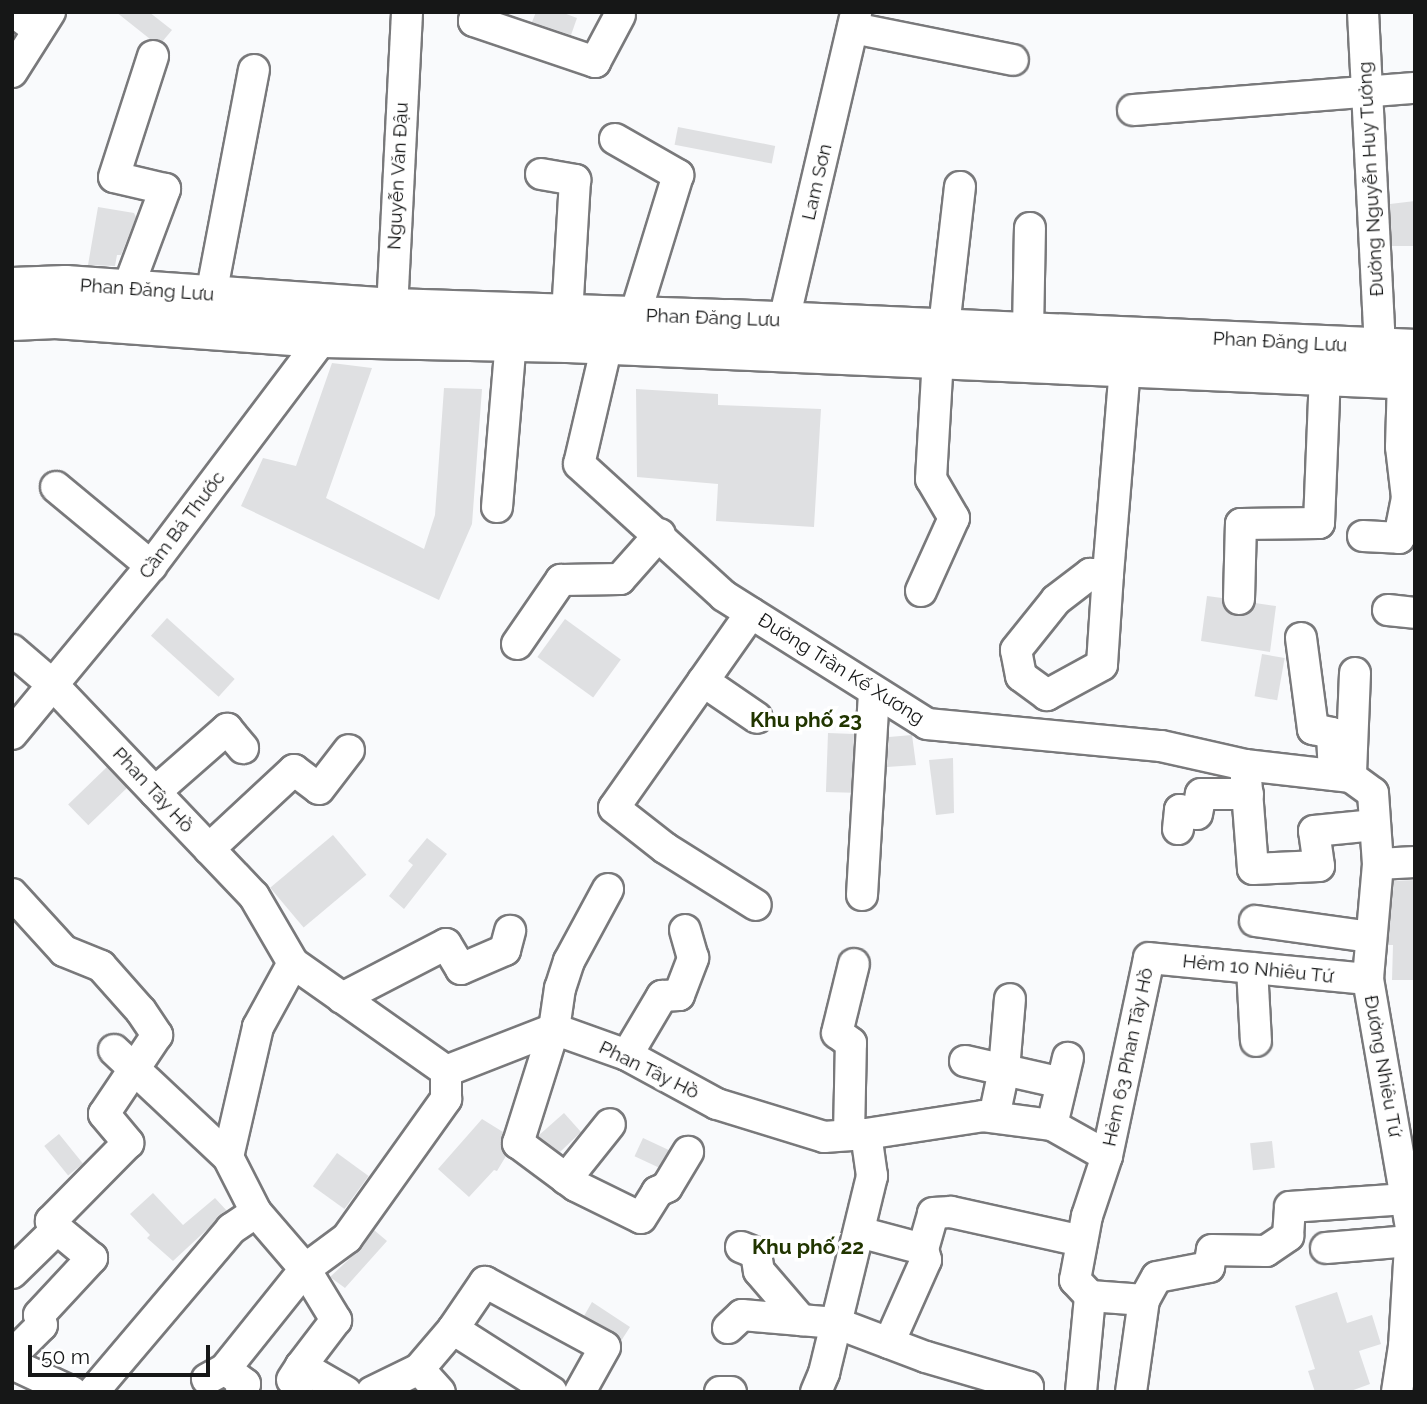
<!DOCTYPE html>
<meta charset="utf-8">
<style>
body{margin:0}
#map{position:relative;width:1427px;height:1404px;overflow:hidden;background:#f9fafc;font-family:Raleway,sans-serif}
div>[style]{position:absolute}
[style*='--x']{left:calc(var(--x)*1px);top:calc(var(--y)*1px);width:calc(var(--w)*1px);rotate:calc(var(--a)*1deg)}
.building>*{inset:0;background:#dfe0e2;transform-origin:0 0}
.roads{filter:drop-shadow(2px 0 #79797b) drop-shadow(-2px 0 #79797b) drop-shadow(0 2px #79797b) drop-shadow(0 -2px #79797b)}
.minor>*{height:30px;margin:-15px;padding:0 15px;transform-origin:15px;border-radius:15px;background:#fff}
.major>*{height:37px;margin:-18.5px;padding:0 18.5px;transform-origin:18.5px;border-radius:18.5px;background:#fff}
span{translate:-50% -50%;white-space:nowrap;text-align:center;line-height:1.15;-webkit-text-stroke:7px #fff;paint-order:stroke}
.street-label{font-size:19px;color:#161717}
.neighbourhood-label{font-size:21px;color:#213500;font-weight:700}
.frame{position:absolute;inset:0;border:14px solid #161717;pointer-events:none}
.scale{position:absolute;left:28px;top:1345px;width:182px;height:32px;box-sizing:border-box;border:4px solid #161717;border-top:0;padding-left:9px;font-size:21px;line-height:24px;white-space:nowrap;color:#161717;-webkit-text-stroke:5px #fff;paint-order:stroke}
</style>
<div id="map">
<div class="building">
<i style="clip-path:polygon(116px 12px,149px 12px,172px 30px,162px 42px,150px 39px)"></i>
<i style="clip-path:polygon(536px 12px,561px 12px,577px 18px,571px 35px,532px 22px)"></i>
<i style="left:678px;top:127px;width:99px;height:18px;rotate:11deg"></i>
<i style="clip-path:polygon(1415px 201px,1415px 246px,1392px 246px,1390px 204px)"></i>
<i style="clip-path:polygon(98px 207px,134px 213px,136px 217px,121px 255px,117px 255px,115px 266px,88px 265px)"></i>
<i style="clip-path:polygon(332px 363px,372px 368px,326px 498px,424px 549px,435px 515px,444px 388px,482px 389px,472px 524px,439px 600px,241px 506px,263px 458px,296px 466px)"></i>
<i style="clip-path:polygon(636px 389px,718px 394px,718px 405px,821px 409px,814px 527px,716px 521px,718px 484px,637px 477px)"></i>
<i style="clip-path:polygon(1207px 596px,1222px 598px,1224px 608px,1238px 616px,1248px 614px,1255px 603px,1276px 606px,1270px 652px,1201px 641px)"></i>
<i style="left:167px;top:618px;width:91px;height:24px;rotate:42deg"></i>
<i style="left:565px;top:619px;width:69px;height:47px;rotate:36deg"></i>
<i style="left:1262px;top:654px;width:23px;height:43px;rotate:10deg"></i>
<i style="left:828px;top:733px;width:26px;height:59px;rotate:2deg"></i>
<i style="clip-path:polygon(912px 735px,916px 765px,887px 767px,889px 737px)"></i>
<i style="clip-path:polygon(953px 758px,954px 813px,936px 815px,929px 760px)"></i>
<i style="left:107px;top:767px;width:29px;height:54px;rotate:46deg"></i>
<i style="left:333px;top:835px;width:52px;height:82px;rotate:50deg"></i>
<i style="clip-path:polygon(427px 838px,447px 854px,404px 909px,389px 896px,413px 865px,408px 861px)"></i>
<i style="clip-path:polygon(1415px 880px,1415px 980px,1392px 980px,1393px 945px,1388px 945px,1394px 881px)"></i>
<i style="clip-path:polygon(564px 1113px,581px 1132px,560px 1152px,538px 1136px)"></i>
<i style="clip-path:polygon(482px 1119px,503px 1132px,501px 1148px,506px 1156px,497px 1171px,494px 1170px,469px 1197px,438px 1169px)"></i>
<i style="left:59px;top:1134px;width:38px;height:19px;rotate:51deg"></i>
<i style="left:643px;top:1138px;width:29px;height:20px;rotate:25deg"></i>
<i style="left:1272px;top:1141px;width:27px;height:22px;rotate:84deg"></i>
<i style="left:337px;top:1153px;width:39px;height:41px;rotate:36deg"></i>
<i style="clip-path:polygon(153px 1193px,183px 1225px,215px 1198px,227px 1211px,173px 1261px,147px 1238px,150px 1235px,130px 1214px)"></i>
<i style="clip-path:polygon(374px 1230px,387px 1241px,345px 1288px,330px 1277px,361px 1248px)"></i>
<i style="clip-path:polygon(1337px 1292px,1347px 1323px,1372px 1315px,1381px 1344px,1359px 1351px,1370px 1384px,1348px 1392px,1315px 1392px,1308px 1371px,1315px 1369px,1295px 1306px)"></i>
<i style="clip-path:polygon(592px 1302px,630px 1327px,621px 1341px,613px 1332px,584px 1316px)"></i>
</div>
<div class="roads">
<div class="minor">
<i style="--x:14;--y:12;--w:30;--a:37"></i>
<i style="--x:476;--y:12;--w:9;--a:103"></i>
<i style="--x:474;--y:21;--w:128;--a:18.7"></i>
<i style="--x:595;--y:62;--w:53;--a:-62"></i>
<i style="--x:1363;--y:12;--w:335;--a:87.1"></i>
<i style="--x:853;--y:28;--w:163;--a:11.3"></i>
<i style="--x:12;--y:72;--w:71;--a:-57.7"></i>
<i style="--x:1133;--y:110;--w:283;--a:-4.5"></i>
<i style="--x:615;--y:139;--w:73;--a:29.7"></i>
<i style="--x:678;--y:175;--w:146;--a:107.1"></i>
<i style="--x:541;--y:174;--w:35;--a:10"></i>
<i style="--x:575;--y:180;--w:133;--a:93.4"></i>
<i style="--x:128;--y:288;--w:106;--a:-69.5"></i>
<i style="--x:165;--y:189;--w:52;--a:-166.8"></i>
<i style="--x:114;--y:177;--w:127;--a:-72.1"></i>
<i style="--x:211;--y:295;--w:229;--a:-79.2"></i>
<i style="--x:944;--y:327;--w:141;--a:-83.5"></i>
<i style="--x:391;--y:329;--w:317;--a:-87.1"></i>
<i style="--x:1028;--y:331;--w:103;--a:-88.9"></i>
<i style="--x:783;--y:343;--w:23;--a:-88"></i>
<i style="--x:784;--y:320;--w:316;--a:-76.8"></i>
<i style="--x:607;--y:345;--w:122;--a:103.2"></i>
<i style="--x:579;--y:464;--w:196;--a:42.3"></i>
<i style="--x:724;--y:596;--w:240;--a:32.2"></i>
<i style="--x:927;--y:724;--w:235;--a:5.4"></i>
<i style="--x:1161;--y:746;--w:86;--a:12.7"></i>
<i style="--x:1245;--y:765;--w:107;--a:6.5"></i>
<i style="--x:1351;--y:777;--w:27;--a:36"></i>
<i style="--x:1373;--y:793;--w:71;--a:86"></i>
<i style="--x:1378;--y:864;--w:37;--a:-3"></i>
<i style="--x:56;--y:487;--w:124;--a:39.7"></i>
<i style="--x:497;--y:507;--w:166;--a:-85.2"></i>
<i style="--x:1363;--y:536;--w:36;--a:3"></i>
<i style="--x:1399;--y:538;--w:41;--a:-78.7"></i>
<i style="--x:1407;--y:498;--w:51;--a:-96.7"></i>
<i style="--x:1401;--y:447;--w:67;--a:-88.3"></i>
<i style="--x:1108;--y:574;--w:91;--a:93.8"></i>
<i style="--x:1102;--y:665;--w:63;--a:151.4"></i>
<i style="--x:1047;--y:695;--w:32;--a:-144"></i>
<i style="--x:1021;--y:676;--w:26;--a:-101"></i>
<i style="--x:1016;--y:650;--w:64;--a:-51.3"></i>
<i style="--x:1056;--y:600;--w:43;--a:-37.4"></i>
<i style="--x:1090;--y:574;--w:18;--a:0"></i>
<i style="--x:1108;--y:574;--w:207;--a:-85.3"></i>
<i style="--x:921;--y:591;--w:80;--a:-65.7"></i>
<i style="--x:954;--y:518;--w:45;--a:-120.5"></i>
<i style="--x:931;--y:479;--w:120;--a:-86.7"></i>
<i style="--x:1239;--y:599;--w:75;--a:-88.5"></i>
<i style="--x:1241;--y:524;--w:78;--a:-0.7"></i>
<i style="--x:1319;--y:523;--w:147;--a:-87.7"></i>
<i style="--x:1388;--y:610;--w:27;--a:6"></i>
<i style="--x:751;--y:613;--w:238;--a:125.1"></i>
<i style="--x:614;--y:808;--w:65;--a:38.1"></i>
<i style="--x:665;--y:848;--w:107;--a:32.1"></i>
<i style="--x:1301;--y:638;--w:92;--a:82.5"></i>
<i style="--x:1313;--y:729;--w:19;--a:12"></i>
<i style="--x:1332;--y:733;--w:42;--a:87.3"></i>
<i style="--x:517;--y:644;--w:78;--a:-55.5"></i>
<i style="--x:561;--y:580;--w:59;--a:-1"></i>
<i style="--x:620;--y:579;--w:60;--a:-48.4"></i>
<i style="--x:12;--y:650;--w:54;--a:40.5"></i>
<i style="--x:53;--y:685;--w:291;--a:46.4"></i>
<i style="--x:254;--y:896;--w:78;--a:59.8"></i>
<i style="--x:293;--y:963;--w:187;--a:35.2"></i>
<i style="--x:446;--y:1071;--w:116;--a:-21.3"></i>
<i style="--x:554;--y:1029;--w:77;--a:19.6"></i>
<i style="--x:627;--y:1055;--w:102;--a:28.6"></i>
<i style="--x:717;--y:1104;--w:112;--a:17.1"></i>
<i style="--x:824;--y:1137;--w:42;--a:-4.1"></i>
<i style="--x:866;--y:1134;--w:118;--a:-8.7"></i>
<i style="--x:983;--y:1116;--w:70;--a:7.4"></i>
<i style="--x:1052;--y:1125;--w:63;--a:29.4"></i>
<i style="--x:703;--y:681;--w:65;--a:34.4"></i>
<i style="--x:12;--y:734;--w:218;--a:-50.4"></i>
<i style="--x:151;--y:566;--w:286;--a:-53"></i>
<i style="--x:323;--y:338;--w:18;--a:-90"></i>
<i style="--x:1245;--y:765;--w:104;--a:85.6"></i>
<i style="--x:1253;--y:869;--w:66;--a:-2.6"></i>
<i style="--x:1319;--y:866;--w:35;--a:-98"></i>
<i style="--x:1314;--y:831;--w:61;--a:-5.6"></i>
<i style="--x:1351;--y:773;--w:100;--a:-87.7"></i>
<i style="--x:155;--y:792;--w:96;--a:-41.2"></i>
<i style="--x:227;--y:729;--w:25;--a:50"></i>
<i style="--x:1178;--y:829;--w:19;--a:-84"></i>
<i style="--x:1180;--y:810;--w:17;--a:13"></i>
<i style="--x:1197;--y:814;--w:20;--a:-79"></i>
<i style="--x:1201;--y:794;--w:47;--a:0"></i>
<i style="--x:209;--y:849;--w:116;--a:-42.9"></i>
<i style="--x:294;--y:770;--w:31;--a:37"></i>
<i style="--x:319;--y:789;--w:49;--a:-52.4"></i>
<i style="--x:1378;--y:864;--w:115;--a:95"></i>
<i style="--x:1368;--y:979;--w:254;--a:80.2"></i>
<i style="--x:1411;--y:1229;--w:117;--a:93.4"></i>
<i style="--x:1404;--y:1346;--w:47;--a:98.7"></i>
<i style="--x:608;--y:889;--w:82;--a:118.4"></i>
<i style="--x:569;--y:961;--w:28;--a:108"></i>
<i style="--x:560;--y:988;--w:41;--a:98.3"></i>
<i style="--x:554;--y:1029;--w:120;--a:107.5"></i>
<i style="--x:518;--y:1143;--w:72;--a:36.6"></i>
<i style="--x:576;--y:1186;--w:72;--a:26.2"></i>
<i style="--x:641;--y:1218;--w:31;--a:-58"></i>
<i style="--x:657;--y:1192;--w:11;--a:-27"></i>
<i style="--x:667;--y:1187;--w:41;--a:-59"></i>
<i style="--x:12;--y:894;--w:77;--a:47.6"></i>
<i style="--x:64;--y:951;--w:40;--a:22"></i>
<i style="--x:101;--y:966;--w:60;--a:48.4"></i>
<i style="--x:141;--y:1011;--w:29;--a:56"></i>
<i style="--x:157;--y:1035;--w:95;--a:123.9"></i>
<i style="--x:104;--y:1114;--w:38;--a:50"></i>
<i style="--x:128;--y:1143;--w:110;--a:134.6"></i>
<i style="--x:51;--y:1221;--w:10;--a:53"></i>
<i style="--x:57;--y:1229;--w:63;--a:135.6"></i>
<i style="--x:862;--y:895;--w:204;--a:-86.6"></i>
<i style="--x:1255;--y:921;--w:117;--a:7.9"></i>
<i style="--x:293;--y:963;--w:73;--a:118.7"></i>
<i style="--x:258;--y:1027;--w:133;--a:103"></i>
<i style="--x:228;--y:1157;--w:62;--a:63"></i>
<i style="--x:256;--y:1212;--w:75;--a:49.3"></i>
<i style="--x:305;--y:1269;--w:60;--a:58.7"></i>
<i style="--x:336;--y:1320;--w:58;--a:127.3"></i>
<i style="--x:301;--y:1366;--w:26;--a:99"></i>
<i style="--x:1252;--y:968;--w:73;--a:86.9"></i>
<i style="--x:342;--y:998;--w:117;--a:-27.4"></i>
<i style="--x:446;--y:944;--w:29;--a:59"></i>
<i style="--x:461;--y:969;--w:48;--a:-23.4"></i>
<i style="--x:505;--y:950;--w:20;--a:-75"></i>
<i style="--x:114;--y:1050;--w:156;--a:43.2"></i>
<i style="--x:627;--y:1055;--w:69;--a:-59.3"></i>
<i style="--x:662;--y:996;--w:17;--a:-3"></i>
<i style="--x:679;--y:995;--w:40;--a:-69"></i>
<i style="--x:693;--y:958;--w:29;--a:-106"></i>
<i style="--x:965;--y:1061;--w:99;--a:12.8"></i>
<i style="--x:994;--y:1117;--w:48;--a:-78"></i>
<i style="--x:1004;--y:1070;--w:71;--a:-85.2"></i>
<i style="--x:1052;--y:1125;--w:69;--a:-76.6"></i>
<i style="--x:849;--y:1135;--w:92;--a:-88.8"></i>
<i style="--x:851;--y:1043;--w:17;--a:-144"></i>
<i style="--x:837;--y:1033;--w:71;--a:-76.2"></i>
<i style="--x:566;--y:1179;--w:70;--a:-51.3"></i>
<i style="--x:859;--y:1232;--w:66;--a:14.9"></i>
<i style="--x:741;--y:1247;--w:16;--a:22"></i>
<i style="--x:756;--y:1253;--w:18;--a:81"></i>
<i style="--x:759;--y:1271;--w:65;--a:49.4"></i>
<i style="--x:1326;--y:1248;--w:84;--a:-4.8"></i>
<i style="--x:1144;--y:1300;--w:26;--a:-61"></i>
<i style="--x:1157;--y:1277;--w:53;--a:-10.9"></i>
<i style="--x:1209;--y:1267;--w:17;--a:-80"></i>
<i style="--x:1212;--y:1250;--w:54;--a:1.1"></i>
<i style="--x:1266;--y:1251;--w:27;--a:-34"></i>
<i style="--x:1288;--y:1236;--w:29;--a:-86"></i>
<i style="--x:1290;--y:1207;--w:116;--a:-3.9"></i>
<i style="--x:728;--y:1328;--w:19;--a:-43"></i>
<i style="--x:742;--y:1315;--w:94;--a:4.9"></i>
<i style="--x:836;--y:1323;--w:96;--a:20.7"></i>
<i style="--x:926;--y:1357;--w:106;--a:16.4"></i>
<i style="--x:1028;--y:1387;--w:5;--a:90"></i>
<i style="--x:453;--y:1329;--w:117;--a:32.5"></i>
<i style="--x:889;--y:1343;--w:91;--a:-66"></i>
<i style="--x:926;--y:1260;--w:11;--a:-105"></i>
<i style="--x:923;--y:1249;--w:37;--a:-74"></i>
<i style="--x:933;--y:1213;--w:18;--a:-3"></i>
<i style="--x:951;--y:1212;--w:134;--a:12.5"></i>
<i style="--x:12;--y:1355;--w:42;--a:-45"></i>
<i style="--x:42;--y:1325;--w:10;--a:-107"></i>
<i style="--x:39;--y:1315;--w:78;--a:-47.1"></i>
<i style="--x:92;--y:1258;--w:45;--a:-140.4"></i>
<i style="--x:12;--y:1364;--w:66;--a:25"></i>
<i style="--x:225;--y:1369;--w:25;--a:37"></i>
<i style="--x:245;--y:1384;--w:9;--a:117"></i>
<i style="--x:419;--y:1369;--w:31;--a:48"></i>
<i style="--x:207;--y:1379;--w:21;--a:-29"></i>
<i style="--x:225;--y:1369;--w:128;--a:-51.3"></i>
<i style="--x:305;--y:1269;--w:52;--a:-36.4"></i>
<i style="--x:347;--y:1238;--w:171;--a:-54.5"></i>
<i style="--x:446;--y:1099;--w:28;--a:-90"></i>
<i style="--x:292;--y:1380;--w:17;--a:-57"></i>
<i style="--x:301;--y:1366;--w:52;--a:30"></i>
<i style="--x:93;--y:1392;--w:214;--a:-49.7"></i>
<i style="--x:231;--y:1229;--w:30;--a:-34"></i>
<i style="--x:372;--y:1392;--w:52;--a:-26.1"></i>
<i style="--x:419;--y:1369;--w:52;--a:-49.6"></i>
<i style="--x:453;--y:1329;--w:57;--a:-55.8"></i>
<i style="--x:485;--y:1282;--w:136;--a:28.4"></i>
<i style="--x:605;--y:1347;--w:51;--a:119.1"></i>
<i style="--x:720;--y:1392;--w:11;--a:0"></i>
<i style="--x:816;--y:1392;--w:21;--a:-67"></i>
<i style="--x:824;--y:1373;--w:203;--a:-76.3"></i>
<i style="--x:872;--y:1176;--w:42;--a:-98.1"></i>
<i style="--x:1081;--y:1392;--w:96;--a:-84.6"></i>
<i style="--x:1131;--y:1392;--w:93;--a:-82"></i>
<i style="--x:1144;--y:1300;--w:54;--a:-175.8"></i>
<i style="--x:1090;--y:1296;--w:22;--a:-133"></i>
<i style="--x:1075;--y:1280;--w:65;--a:-79.4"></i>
<i style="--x:1087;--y:1216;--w:63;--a:-71.6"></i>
<i style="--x:1107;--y:1156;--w:202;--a:-78"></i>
<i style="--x:1149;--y:958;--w:220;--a:5.5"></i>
</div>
<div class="major">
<i style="--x:12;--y:286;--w:53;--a:-2.2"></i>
<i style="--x:65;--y:284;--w:328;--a:4"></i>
<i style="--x:392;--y:307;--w:337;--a:1.9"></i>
<i style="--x:729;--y:318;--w:687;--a:2.5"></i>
<i style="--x:12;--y:321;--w:43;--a:-2.7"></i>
<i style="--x:55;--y:319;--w:269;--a:4.1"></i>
<i style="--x:323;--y:338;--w:244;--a:1.2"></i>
<i style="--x:567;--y:343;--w:849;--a:2.5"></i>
</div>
</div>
<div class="street-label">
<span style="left:398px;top:176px;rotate:-87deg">Nguyễn Văn Đậu</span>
<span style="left:1371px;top:179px;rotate:-93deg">Đường Nguyễn Huy Tưởng</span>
<span style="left:817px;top:182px;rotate:-77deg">Lam Sơn</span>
<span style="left:147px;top:290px;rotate:4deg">Phan Đăng Lưu</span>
<span style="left:713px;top:318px;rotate:2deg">Phan Đăng Lưu</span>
<span style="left:1280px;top:342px;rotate:3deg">Phan Đăng Lưu</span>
<span style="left:182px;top:525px;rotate:-53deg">Cầm Bá Thước</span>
<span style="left:841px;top:669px;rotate:32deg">Đường Trần Kế Xương</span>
<span style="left:153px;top:790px;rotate:47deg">Phan Tây Hồ</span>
<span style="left:1258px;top:969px;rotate:6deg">Hẻm 10 Nhiêu Tứ</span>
<span style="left:1128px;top:1057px;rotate:-78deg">Hẻm 63 Phan Tây Hồ</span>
<span style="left:1383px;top:1066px;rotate:80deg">Đường Nhiêu Tứ</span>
<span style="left:649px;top:1070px;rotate:26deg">Phan Tây Hồ</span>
</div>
<div class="neighbourhood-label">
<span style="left:806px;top:720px">Khu phố 23</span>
<span style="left:808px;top:1247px">Khu phố 22</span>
</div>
<div class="frame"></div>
<div class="scale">50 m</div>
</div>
